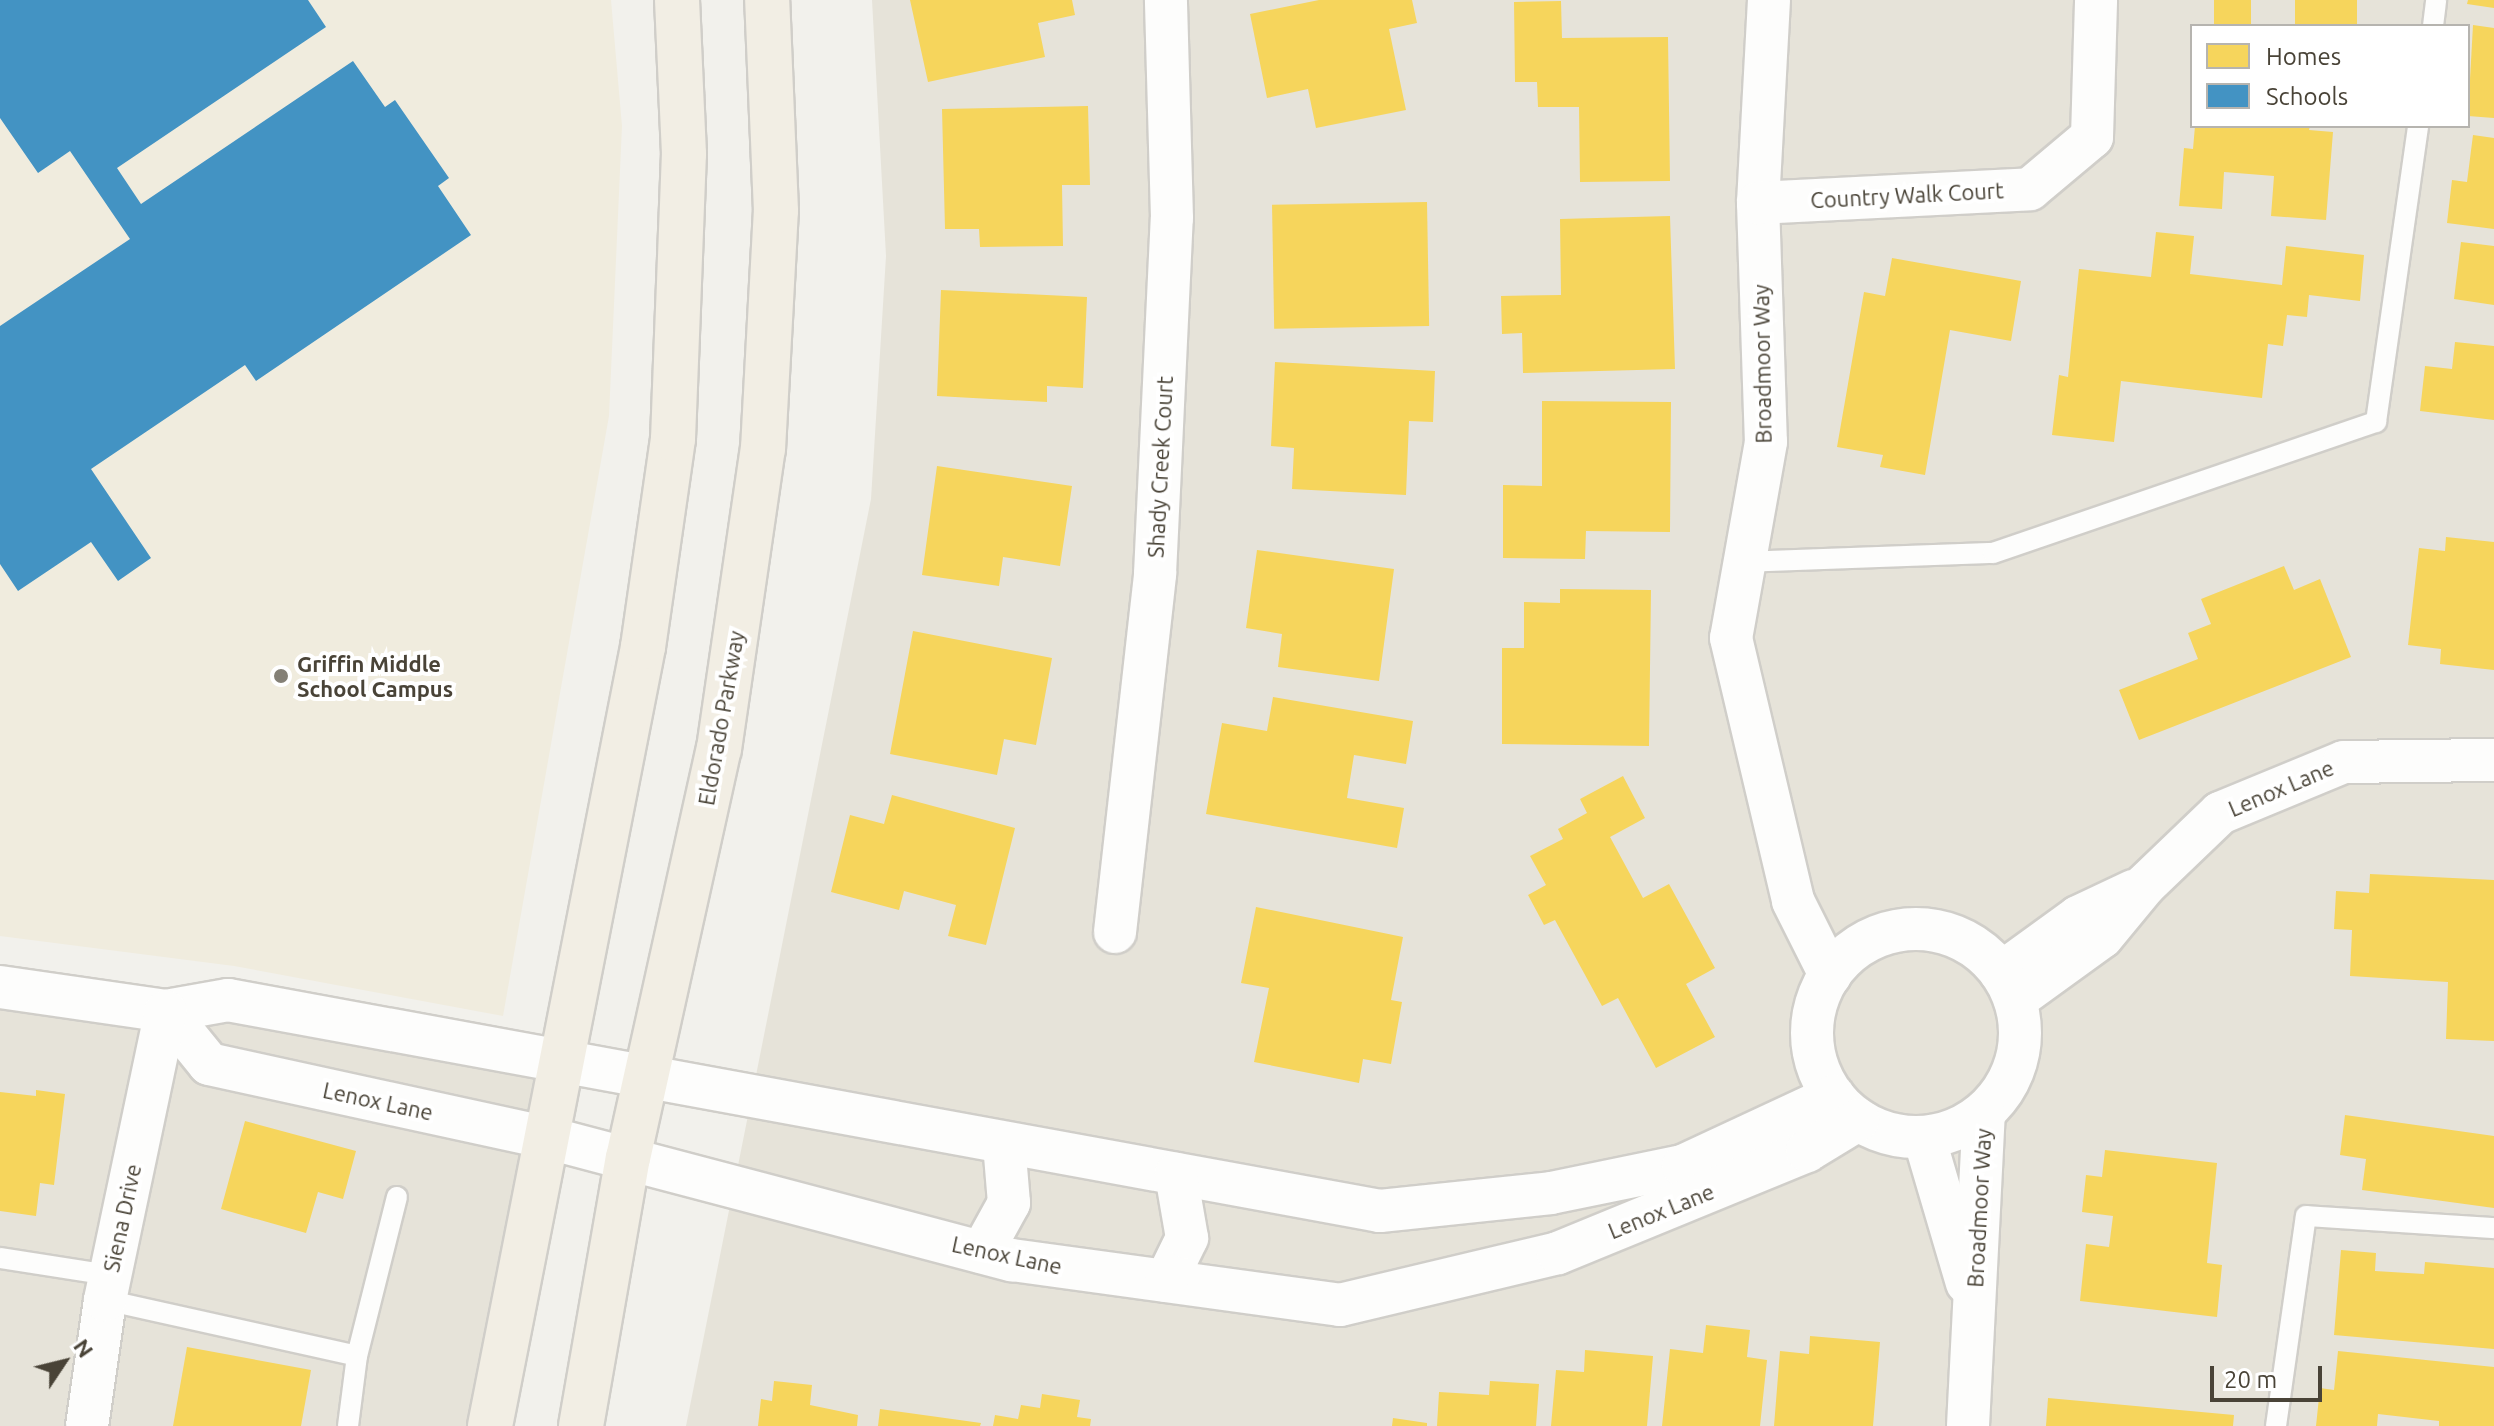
<!DOCTYPE html>
<style>
body{margin:0}
#map{position:relative;width:2494px;height:1426px;overflow:hidden;background:#f2f1ec;font-family:Ubuntu,sans-serif}
div>[style]{position:absolute}
[style*='--x']{left:calc(var(--x)*1px);top:calc(var(--y)*1px);width:calc(var(--w)*1px);rotate:calc(var(--a)*1deg)}
.residential>*{inset:0;background:#e6e3d9}
.education>*{inset:0;background:#f0ecde}
.homes>*{inset:0;background:#f6d55c;transform-origin:0 0}
.schools>*{inset:0;background:#4393c3}
.roads{filter:drop-shadow(2px 0 #d0cec9) drop-shadow(-2px 0 #d0cec9) drop-shadow(0 2px #d0cec9) drop-shadow(0 -2px #d0cec9)}
.service>*{height:20px;margin:-10px;padding:0 10px;transform-origin:10px;border-radius:10px;background:#fdfdfc}
.minor>*{height:42px;margin:-21px;padding:0 21px;transform-origin:21px;border-radius:21px;background:#fdfdfc}
.minor>.ring{margin:-21px;padding:0;box-sizing:content-box;background:none;border:42px solid #fdfdfc;border-radius:50%}
.primary>*{height:44px;margin:-22px;padding:0 22px;transform-origin:22px;border-radius:22px;background:#f2eee4}
.dots>*{width:22px;height:22px;translate:-50% -50%;box-sizing:border-box;border:4px solid #fff;border-radius:50%}
span{translate:-50% -50%;white-space:nowrap;text-align:center;line-height:1.15;-webkit-text-stroke:8px #fff;paint-order:stroke}
.street-label{font-size:22px;color:#494337}
.poi-label{font-size:22px;color:#494337;font-weight:700}
.left{translate:0 -50%;text-align:left}
.legend{position:absolute;left:2190px;top:24px;width:280px;height:104px;box-sizing:border-box;background:#fff;border:2px solid #b6b4af;margin:0;padding:10px 14px;list-style:none;font-size:24px;color:#494337}
.legend li{display:flex;align-items:center;gap:16px;height:40px}
.legend b{width:40px;border:2px solid #b6b4af}
.north{position:absolute;left:24px;top:1322px;width:80px;height:80px;-webkit-text-stroke:6px #fff;paint-order:stroke;rotate:55deg;font-size:22px;font-weight:700;line-height:32px;text-align:center;color:#494337}
.north::after{content:'';display:block;margin:auto;width:28px;height:36px;background:#494337;clip-path:polygon(50% 0,100% 100%,50% 72%,0 100%)}
.scale{position:absolute;left:2210px;top:1366px;width:112px;height:36px;box-sizing:border-box;border:4px solid #494337;border-top:0;padding-left:10px;font-size:24px;line-height:28px;white-space:nowrap;color:#494337;-webkit-text-stroke:6px #fff;paint-order:stroke}
</style>
<div id="map">
<div class="residential">
<i style="clip-path:polygon(evenodd,872px 0,2494px 0,2494px 1426px,686px 1426px,871px 499px,886px 256px,872px 0,2192px 26px,2468px 26px,2468px 126px,2192px 126px,2192px 26px)"></i>
<i style="clip-path:polygon(0 987px,559px 1062px,489px 1426px,0 1426px)"></i>
</div>
<div class="education">
<i style="clip-path:polygon(0 0,611px 0,622px 126px,609px 416px,503px 1016px,234px 966px,0 936px)"></i>
</div>
<div class="homes">
<i style="clip-path:polygon(910px 0,1072px 0,1075px 15px,1038px 23px,1045px 57px,928px 82px)"></i>
<i style="clip-path:polygon(1319px 0,1412px 0,1417px 23px,1389px 29px,1406px 110px,1316px 128px,1308px 89px,1267px 98px,1250px 14px)"></i>
<i style="left:2214px;top:0;width:37px;height:24px"></i>
<i style="left:2295px;top:0;width:62px;height:26px"></i>
<i style="clip-path:polygon(2468px 0,2494px 0,2494px 8px,2467px 4px)"></i>
<i style="clip-path:polygon(1561px 1px,1562px 38px,1668px 37px,1670px 181px,1580px 182px,1579px 107px,1538px 107px,1537px 82px,1515px 82px,1514px 2px)"></i>
<i style="clip-path:polygon(2473px 25px,2494px 28px,2494px 118px,2468px 116px)"></i>
<i style="clip-path:polygon(1088px 106px,1090px 185px,1062px 185px,1063px 246px,980px 247px,979px 229px,945px 229px,942px 109px)"></i>
<i style="clip-path:polygon(2195px 126px,2310px 126px,2309px 130px,2333px 132px,2326px 220px,2271px 216px,2274px 176px,2224px 172px,2222px 209px,2179px 206px,2184px 148px,2193px 149px)"></i>
<i style="clip-path:polygon(2473px 135px,2494px 138px,2494px 229px,2447px 223px,2452px 180px,2467px 182px)"></i>
<i style="left:1427px;top:202px;width:124px;height:155px;rotate:89deg"></i>
<i style="clip-path:polygon(1670px 216px,1675px 369px,1523px 373px,1522px 333px,1502px 334px,1501px 296px,1561px 295px,1560px 219px)"></i>
<i style="clip-path:polygon(2156px 232px,2194px 236px,2190px 274px,2282px 285px,2286px 246px,2364px 255px,2360px 301px,2309px 295px,2307px 317px,2287px 315px,2283px 346px,2268px 344px,2262px 398px,2121px 381px,2114px 442px,2052px 435px,2059px 375px,2068px 377px,2079px 269px,2151px 277px)"></i>
<i style="clip-path:polygon(2461px 242px,2494px 246px,2494px 305px,2454px 299px)"></i>
<i style="clip-path:polygon(1892px 258px,2021px 281px,2011px 341px,1950px 330px,1925px 475px,1880px 467px,1883px 455px,1837px 447px,1864px 292px,1885px 296px)"></i>
<i style="clip-path:polygon(941px 290px,1087px 297px,1083px 388px,1047px 386px,1047px 402px,937px 396px)"></i>
<i style="clip-path:polygon(2455px 342px,2494px 346px,2494px 420px,2420px 411px,2425px 366px,2452px 369px)"></i>
<i style="clip-path:polygon(1275px 362px,1435px 371px,1433px 422px,1409px 421px,1406px 495px,1292px 489px,1294px 448px,1271px 446px)"></i>
<i style="clip-path:polygon(1542px 401px,1671px 402px,1670px 532px,1586px 531px,1585px 559px,1503px 558px,1503px 485px,1542px 486px)"></i>
<i style="clip-path:polygon(937px 466px,1072px 486px,1060px 566px,1003px 557px,999px 586px,922px 575px)"></i>
<i style="clip-path:polygon(2446px 537px,2494px 542px,2494px 670px,2440px 664px,2441px 649px,2408px 645px,2419px 548px,2445px 551px)"></i>
<i style="clip-path:polygon(1257px 550px,1394px 569px,1379px 681px,1278px 667px,1282px 634px,1246px 628px)"></i>
<i style="clip-path:polygon(2284px 566px,2294px 590px,2320px 579px,2351px 657px,2139px 740px,2119px 690px,2198px 659px,2188px 633px,2211px 624px,2201px 599px)"></i>
<i style="clip-path:polygon(1560px 589px,1651px 590px,1649px 746px,1502px 744px,1502px 648px,1524px 648px,1524px 602px,1560px 603px)"></i>
<i style="clip-path:polygon(913px 631px,1052px 658px,1036px 745px,1004px 739px,997px 775px,890px 754px)"></i>
<i style="clip-path:polygon(1273px 697px,1413px 721px,1406px 764px,1354px 755px,1347px 798px,1404px 808px,1397px 848px,1206px 814px,1222px 723px,1267px 731px)"></i>
<i style="clip-path:polygon(1623px 776px,1645px 818px,1610px 837px,1643px 898px,1669px 884px,1715px 968px,1686px 984px,1715px 1037px,1656px 1068px,1618px 998px,1602px 1006px,1555px 920px,1544px 925px,1528px 895px,1546px 885px,1530px 856px,1563px 839px,1558px 829px,1587px 813px,1580px 799px)"></i>
<i style="clip-path:polygon(892px 795px,1015px 828px,986px 945px,948px 936px,956px 905px,904px 891px,899px 910px,831px 892px,850px 815px,884px 824px)"></i>
<i style="clip-path:polygon(2370px 874px,2494px 880px,2494px 1041px,2446px 1039px,2448px 982px,2350px 976px,2352px 930px,2334px 929px,2336px 891px,2369px 893px)"></i>
<i style="clip-path:polygon(1256px 907px,1403px 937px,1391px 1000px,1402px 1002px,1391px 1064px,1363px 1059px,1359px 1083px,1254px 1062px,1269px 988px,1241px 983px)"></i>
<i style="clip-path:polygon(36px 1090px,65px 1094px,54px 1185px,40px 1183px,36px 1216px,0 1211px,0 1092px,36px 1096px)"></i>
<i style="clip-path:polygon(2345px 1115px,2494px 1136px,2494px 1208px,2362px 1190px,2366px 1159px,2340px 1155px)"></i>
<i style="clip-path:polygon(245px 1121px,356px 1151px,343px 1199px,318px 1192px,306px 1233px,221px 1209px)"></i>
<i style="clip-path:polygon(2105px 1150px,2217px 1163px,2207px 1263px,2222px 1265px,2217px 1317px,2080px 1301px,2086px 1244px,2109px 1247px,2113px 1216px,2082px 1212px,2086px 1175px,2102px 1177px)"></i>
<i style="clip-path:polygon(2341px 1250px,2376px 1253px,2375px 1271px,2424px 1274px,2425px 1262px,2494px 1268px,2494px 1349px,2334px 1335px)"></i>
<i style="clip-path:polygon(1706px 1325px,1750px 1330px,1747px 1357px,1767px 1360px,1760px 1426px,1662px 1426px,1670px 1349px,1703px 1353px)"></i>
<i style="clip-path:polygon(1810px 1336px,1880px 1342px,1873px 1426px,1774px 1426px,1780px 1351px,1809px 1354px)"></i>
<i style="clip-path:polygon(187px 1347px,311px 1370px,301px 1426px,173px 1426px)"></i>
<i style="clip-path:polygon(1585px 1350px,1653px 1356px,1647px 1426px,1551px 1426px,1556px 1370px,1584px 1372px)"></i>
<i style="clip-path:polygon(2338px 1351px,2494px 1367px,2494px 1426px,2439px 1426px,2439px 1421px,2378px 1414px,2377px 1426px,2316px 1426px,2320px 1388px,2334px 1390px)"></i>
<i style="clip-path:polygon(774px 1381px,812px 1385px,810px 1405px,858px 1415px,857px 1426px,758px 1426px,761px 1399px,772px 1401px)"></i>
<i style="clip-path:polygon(1490px 1381px,1539px 1384px,1536px 1426px,1437px 1426px,1439px 1392px,1489px 1395px)"></i>
<i style="clip-path:polygon(1042px 1394px,1080px 1400px,1077px 1417px,1091px 1419px,1090px 1426px,993px 1426px,995px 1415px,1018px 1419px,1021px 1405px,1040px 1408px)"></i>
<i style="clip-path:polygon(2048px 1398px,2234px 1415px,2233px 1426px,2046px 1426px)"></i>
<i style="clip-path:polygon(880px 1409px,981px 1423px,980px 1426px,878px 1426px)"></i>
<i style="clip-path:polygon(1393px 1418px,1427px 1423px,1427px 1426px,1392px 1426px)"></i>
</div>
<div class="schools">
<i style="clip-path:polygon(0 0,308px 0,326px 27px,117px 168px,141px 204px,353px 61px,385px 107px,395px 100px,449px 178px,438px 186px,471px 235px,256px 381px,245px 365px,91px 469px,151px 558px,118px 581px,91px 542px,18px 591px,0 564px,0 326px,130px 239px,70px 151px,38px 173px,0 118px)"></i>
</div>
<div class="roads">
<div class="service">
<i style="--x:2433;--y:26;--w:26;--a:-83"></i>
<i style="--x:1744;--y:562;--w:249;--a:-2.1"></i>
<i style="--x:1993;--y:553;--w:405;--a:-18.9"></i>
<i style="--x:2376;--y:422;--w:299;--a:-81.9"></i>
<i style="--x:0;--y:1258;--w:111;--a:8.8"></i>
<i style="--x:105;--y:1300;--w:258;--a:12.5"></i>
<i style="--x:348;--y:1426;--w:71;--a:-82.7"></i>
<i style="--x:357;--y:1356;--w:164;--a:-75.9"></i>
<i style="--x:2276;--y:1426;--w:212;--a:-81.9"></i>
<i style="--x:2306;--y:1216;--w:188;--a:3.7"></i>
</div>
<div class="minor">
<i style="--x:1769;--y:0;--w:203;--a:93.1"></i>
<i style="--x:1758;--y:203;--w:239;--a:88.1"></i>
<i style="--x:1766;--y:442;--w:199;--a:100.1"></i>
<i style="--x:1731;--y:638;--w:270;--a:76.7"></i>
<i style="--x:1793;--y:901;--w:83;--a:63.4"></i>
<i style="--x:1758;--y:203;--w:272;--a:-2.9"></i>
<i style="--x:2030;--y:189;--w:81;--a:-40"></i>
<i style="--x:2092;--y:137;--w:137;--a:-88.3"></i>
<i class="ring" style="left:1812px;top:929px;width:166px;height:166px"></i>
<i style="--x:1115;--y:932;--w:360;--a:-83.6"></i>
<i style="--x:1155;--y:574;--w:356;--a:-87.3"></i>
<i style="--x:1172;--y:218;--w:218;--a:-91.6"></i>
<i style="--x:2001;--y:973;--w:95;--a:-36"></i>
<i style="--x:2078;--y:917;--w:61;--a:-25.3"></i>
<i style="--x:0;--y:987;--w:168;--a:8.2"></i>
<i style="--x:166;--y:1011;--w:63;--a:-10.1"></i>
<i style="--x:228;--y:1000;--w:1171;--a:10.38"></i>
<i style="--x:1380;--y:1211;--w:172;--a:-6"></i>
<i style="--x:1551;--y:1193;--w:135;--a:-11.6"></i>
<i style="--x:1683;--y:1166;--w:166;--a:-25"></i>
<i style="--x:2015;--y:1000;--w:107;--a:-35.9"></i>
<i style="--x:2102;--y:937;--w:67;--a:-50.4"></i>
<i style="--x:2145;--y:885;--w:104;--a:-43.8"></i>
<i style="--x:2220;--y:813;--w:134;--a:-22.4"></i>
<i style="--x:2344;--y:762;--w:150;--a:-0.8"></i>
<i style="--x:166;--y:1011;--w:68;--a:50.9"></i>
<i style="--x:209;--y:1064;--w:344;--a:12.3"></i>
<i style="--x:545;--y:1137;--w:483;--a:14.8"></i>
<i style="--x:1012;--y:1260;--w:331;--a:7.8"></i>
<i style="--x:1340;--y:1305;--w:224;--a:-13.4"></i>
<i style="--x:1558;--y:1253;--w:269;--a:-22.3"></i>
<i style="--x:1807;--y:1151;--w:60;--a:-31.3"></i>
<i style="--x:1924;--y:1137;--w:152;--a:73.6"></i>
<i style="--x:982;--y:1252;--w:56;--a:-61.1"></i>
<i style="--x:1009;--y:1203;--w:60;--a:-94.8"></i>
<i style="--x:1166;--y:1281;--w:48;--a:-64"></i>
<i style="--x:1187;--y:1238;--w:65;--a:-99.8"></i>
<i style="--x:87;--y:1426;--w:127;--a:-81.9"></i>
<i style="--x:105;--y:1300;--w:295;--a:-78.1"></i>
<i style="--x:1968;--y:1426;--w:313;--a:-87.1"></i>
</div>
<div class="primary">
<i style="--x:490;--y:1426;--w:794;--a:-78.89"></i>
<i style="--x:643;--y:647;--w:210;--a:-81.8"></i>
<i style="--x:673;--y:439;--w:285;--a:-87.8"></i>
<i style="--x:684;--y:154;--w:154;--a:-92.6"></i>
<i style="--x:581;--y:1426;--w:272;--a:-80.1"></i>
<i style="--x:628;--y:1158;--w:419;--a:-77.5"></i>
<i style="--x:719;--y:749;--w:303;--a:-81.7"></i>
<i style="--x:763;--y:449;--w:238;--a:-86.9"></i>
<i style="--x:776;--y:211;--w:211;--a:-92.4"></i>
</div>
</div>
<div class="dots">
<i style="left:281px;top:676px;background:#848076"></i>
</div>
<div class="street-label">
<span style="left:1907px;top:195px;rotate:-3deg">Country Walk Court</span>
<span style="left:1762px;top:364px;rotate:-91deg">Broadmoor Way</span>
<span style="left:1160px;top:467px;rotate:-87deg">Shady Creek Court</span>
<span style="left:721px;top:718px;rotate:-80deg">Eldorado Parkway</span>
<span style="left:2281px;top:788px;rotate:-23deg">Lenox Lane</span>
<span style="left:378px;top:1101px;rotate:12deg">Lenox Lane</span>
<span style="left:1979px;top:1208px;rotate:-87deg">Broadmoor Way</span>
<span style="left:1661px;top:1211px;rotate:-22deg">Lenox Lane</span>
<span style="left:122px;top:1218px;rotate:-78deg">Siena Drive</span>
<span style="left:1007px;top:1255px;rotate:12deg">Lenox Lane</span>
</div>
<div class="poi-label">
<span class="left" style="left:297px;top:676px">Griffin Middle<br>School Campus</span>
</div>
<ul class="legend">
<li><b style="height:22px;background:#f6d55c"></b>Homes</li>
<li><b style="height:22px;background:#4393c3"></b>Schools</li>
</ul>
<div class="north">N</div>
<div class="scale">20 m</div>
</div>
